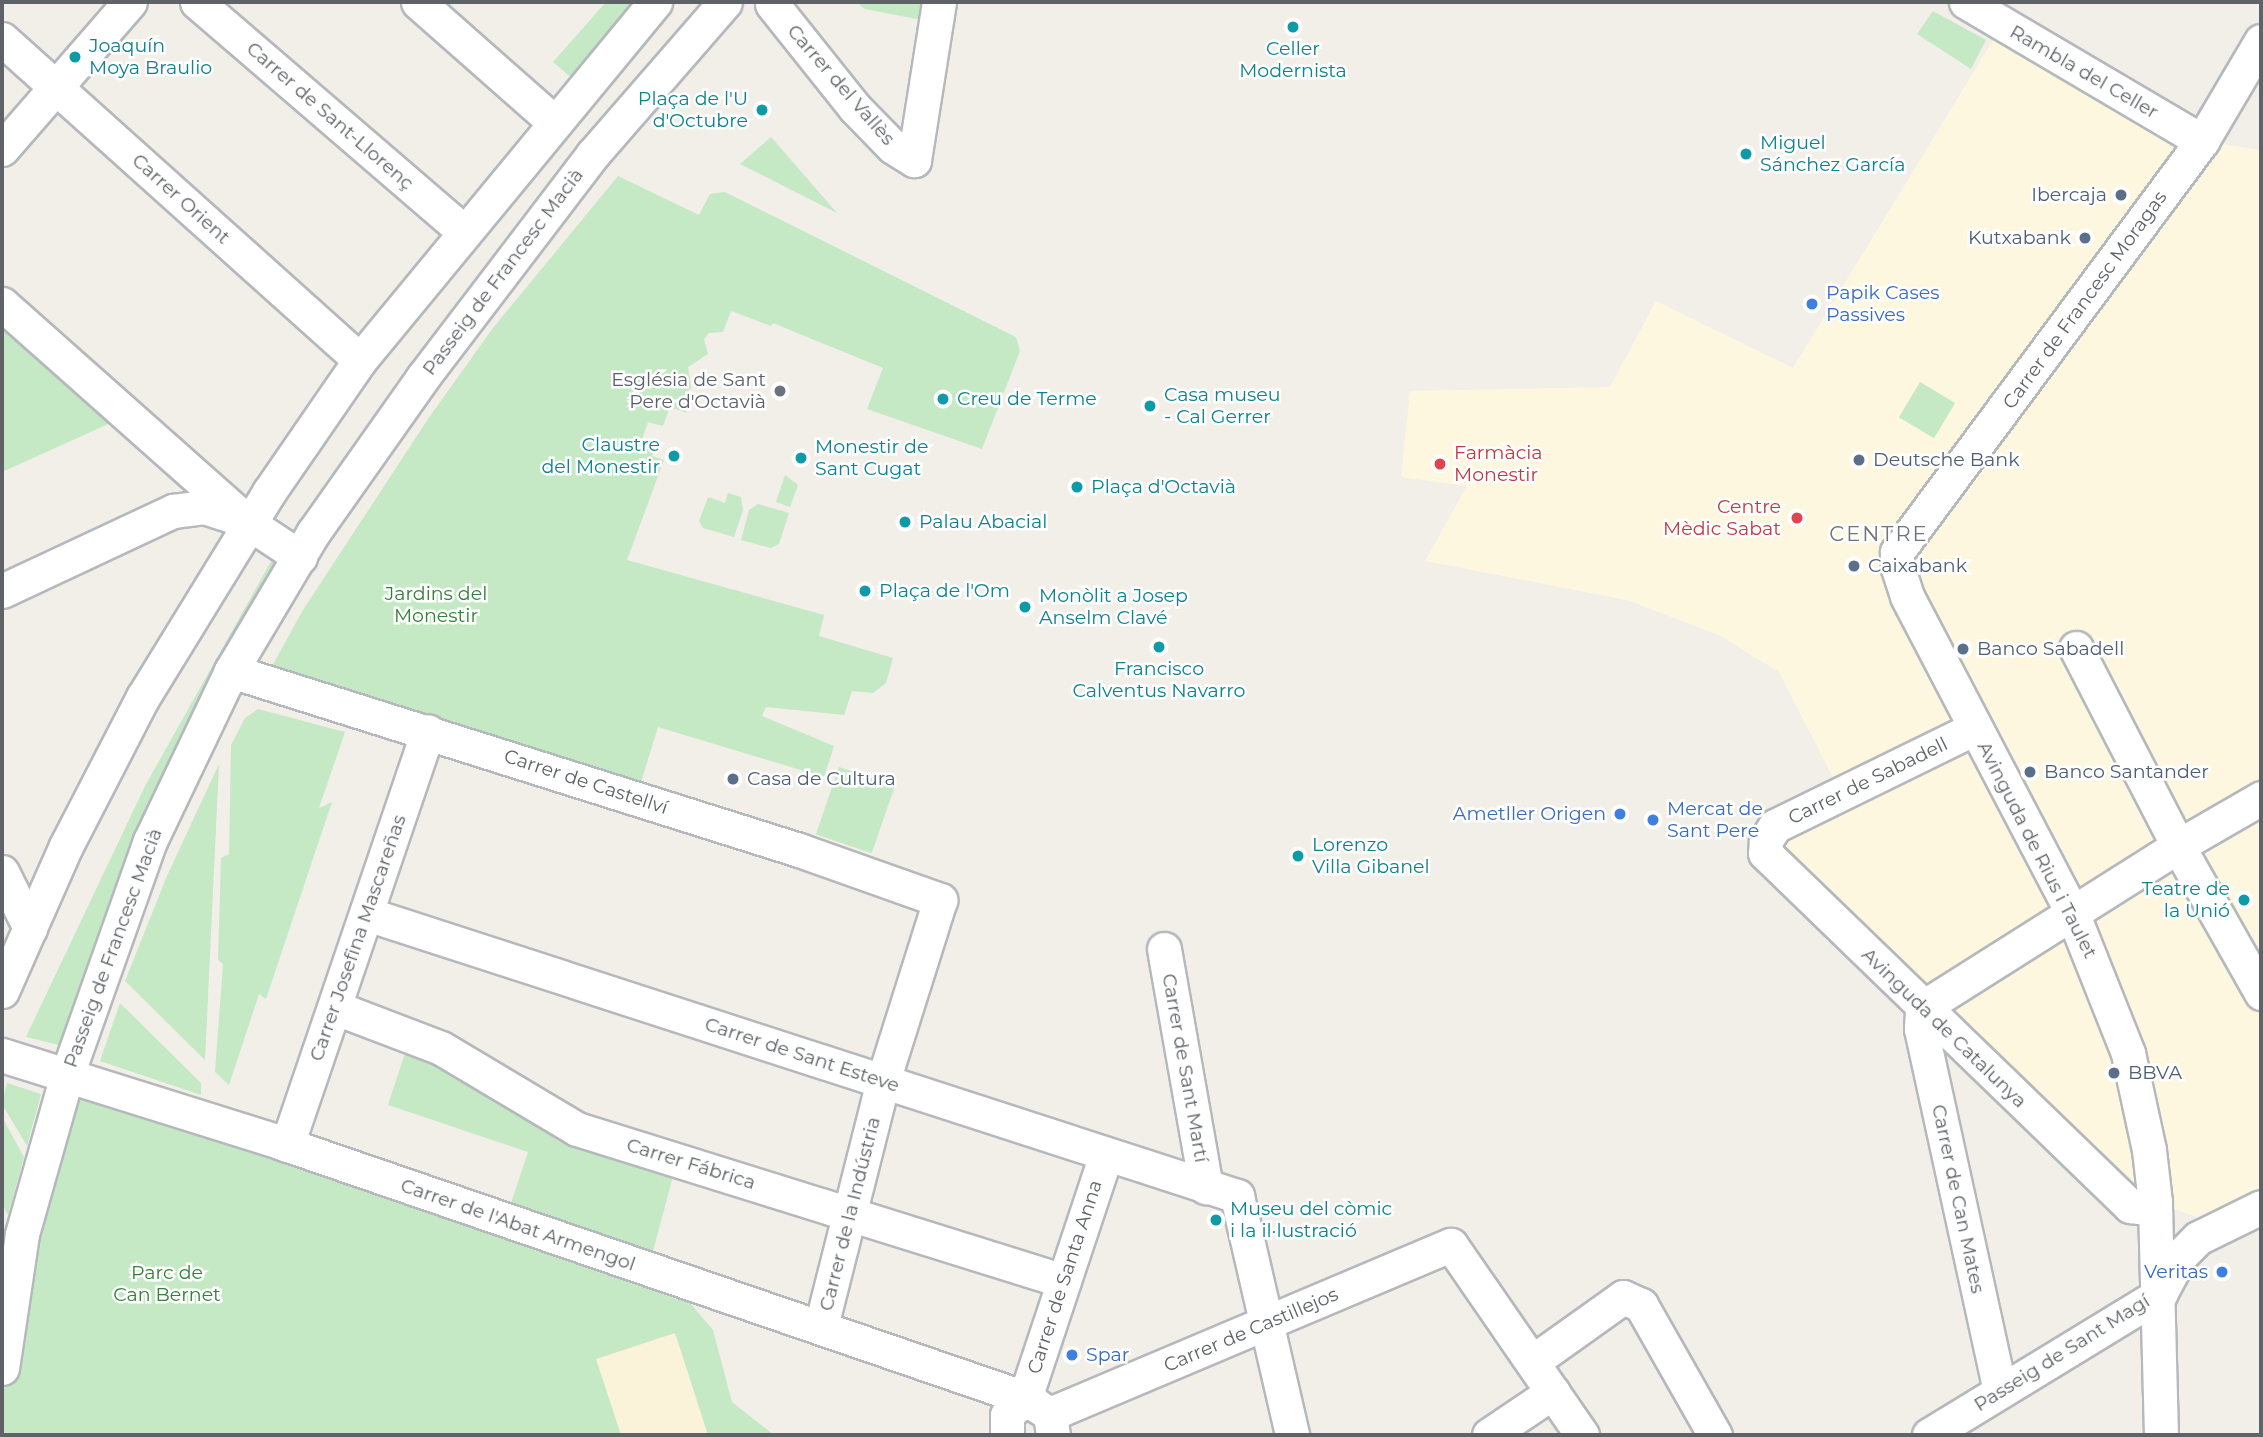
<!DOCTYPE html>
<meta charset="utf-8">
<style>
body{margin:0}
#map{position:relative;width:2263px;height:1437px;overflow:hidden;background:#f1efe8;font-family:Montserrat,sans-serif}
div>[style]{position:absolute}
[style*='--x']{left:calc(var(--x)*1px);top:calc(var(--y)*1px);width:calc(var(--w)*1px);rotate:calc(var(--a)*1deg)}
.commercial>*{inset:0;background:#fef7e0}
.green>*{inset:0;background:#c5e8c5;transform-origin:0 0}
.sand>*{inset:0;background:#fbf3d9}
.roads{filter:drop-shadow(2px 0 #b5b8bc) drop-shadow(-2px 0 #b5b8bc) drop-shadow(0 2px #b5b8bc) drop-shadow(0 -2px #b5b8bc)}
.minor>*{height:33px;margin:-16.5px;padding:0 16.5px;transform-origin:16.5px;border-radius:16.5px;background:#fff}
.dots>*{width:19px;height:19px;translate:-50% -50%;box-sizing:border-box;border:4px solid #fff;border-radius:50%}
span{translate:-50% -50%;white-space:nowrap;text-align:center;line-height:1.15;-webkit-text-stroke:5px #fff;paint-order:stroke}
.culture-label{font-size:19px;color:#0d838f}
.left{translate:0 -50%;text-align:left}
.right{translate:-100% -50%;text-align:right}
.street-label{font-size:19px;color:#5f6368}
.service-label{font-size:19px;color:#4e5e75}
.shop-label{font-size:19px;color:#366cbe}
.worship-label{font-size:19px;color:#5b616d}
.health-label{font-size:19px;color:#be3a42}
.park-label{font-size:19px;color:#348238}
.neighbourhood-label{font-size:21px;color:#70757a;letter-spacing:2px}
.frame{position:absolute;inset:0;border:4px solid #5f6368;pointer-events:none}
</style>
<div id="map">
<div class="commercial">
<i style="clip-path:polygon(2003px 24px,2202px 141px,2261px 150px,2261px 1206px,2218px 1225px,2155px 1202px,2131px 1200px,1765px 853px,1841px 793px,1779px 672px,1721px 636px,1627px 600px,1425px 561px,1467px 486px,1401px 477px,1410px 391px,1610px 387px,1656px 301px,1793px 368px)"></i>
</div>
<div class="green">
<i style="clip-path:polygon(606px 2px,636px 2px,571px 77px,553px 62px)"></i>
<i style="clip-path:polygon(856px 2px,926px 2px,922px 20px,865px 9px)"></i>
<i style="clip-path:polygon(1933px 11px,1986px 40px,1971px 69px,1917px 34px)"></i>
<i style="clip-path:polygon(771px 137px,837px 213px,740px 164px)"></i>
<i style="clip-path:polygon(618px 176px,699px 215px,710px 194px,725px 192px,1016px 337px,1020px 351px,982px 449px,867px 409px,883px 368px,773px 323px,771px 326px,731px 311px,723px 332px,709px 333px,704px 339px,708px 354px,688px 367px,691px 388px,681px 399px,687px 413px,670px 407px,663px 426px,648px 422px,642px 439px,656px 444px,652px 456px,664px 460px,627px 560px,824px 615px,819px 636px,893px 658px,886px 683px,873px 693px,852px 691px,844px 715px,766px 707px,762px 716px,834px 746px,824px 777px,658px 727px,641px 782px,272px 666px,303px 610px,428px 419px,493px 328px)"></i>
<i style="clip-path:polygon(2px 304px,126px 416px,2px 472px)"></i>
<i style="left:1920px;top:382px;width:41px;height:41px;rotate:31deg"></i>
<i style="clip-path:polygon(785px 475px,798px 485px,790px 507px,776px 502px)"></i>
<i style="clip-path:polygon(728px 493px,741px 497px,743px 510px,734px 537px,703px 528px,699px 521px,708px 497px,725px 503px)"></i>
<i style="clip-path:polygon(758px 504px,789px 513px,779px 544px,771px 548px,741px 540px,749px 510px)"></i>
<i style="clip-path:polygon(273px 558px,282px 563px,121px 879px,59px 1045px,26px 1037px,145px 786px)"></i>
<i style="clip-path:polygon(258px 709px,345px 732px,319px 808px,332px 802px,266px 999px,259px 994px,229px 1085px,215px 1072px,223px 964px,218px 960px,221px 858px,229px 854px,231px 745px,245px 718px)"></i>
<i style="clip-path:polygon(219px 764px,205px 1060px,125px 981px,167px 876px)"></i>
<i style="left:839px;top:767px;width:59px;height:71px;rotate:19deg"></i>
<i style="clip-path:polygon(120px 1003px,201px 1083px,201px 1095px,100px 1061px)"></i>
<i style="clip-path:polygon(407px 1047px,675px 1169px,653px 1251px,511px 1203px,528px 1152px,388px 1105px)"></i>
<i style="clip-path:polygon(7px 1083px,41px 1094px,27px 1146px,2px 1104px)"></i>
<i style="clip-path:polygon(66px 1088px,691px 1304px,713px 1330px,732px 1402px,774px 1435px,2px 1435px,2px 1359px)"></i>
<i style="clip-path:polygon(2px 1117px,24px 1157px,8px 1215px,2px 1204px)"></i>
</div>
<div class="sand">
<i style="clip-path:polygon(675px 1333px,708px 1435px,621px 1435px,596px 1359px)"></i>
</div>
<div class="roads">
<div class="minor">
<i style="--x:197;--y:2;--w:351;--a:40.7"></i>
<i style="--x:418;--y:2;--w:168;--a:41.4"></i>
<i style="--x:1966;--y:2;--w:274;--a:30.5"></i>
<i style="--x:772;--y:4;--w:133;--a:51.4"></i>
<i style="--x:855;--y:108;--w:54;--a:45.7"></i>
<i style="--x:893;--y:147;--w:25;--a:32"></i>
<i style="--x:914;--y:160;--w:160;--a:-81"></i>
<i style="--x:2;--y:39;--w:481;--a:41.9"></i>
<i style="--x:2;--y:149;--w:195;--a:-49"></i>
<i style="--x:2;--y:304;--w:332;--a:41.6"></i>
<i style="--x:250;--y:524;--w:60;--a:33.4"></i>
<i style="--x:2;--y:591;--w:189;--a:-25.1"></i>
<i style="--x:173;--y:511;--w:31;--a:-7"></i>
<i style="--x:204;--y:507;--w:36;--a:18"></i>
<i style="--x:2076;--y:648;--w:223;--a:62.7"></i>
<i style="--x:2178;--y:846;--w:169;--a:60.5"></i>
<i style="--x:231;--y:671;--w:596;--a:17.49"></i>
<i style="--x:799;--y:850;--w:150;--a:19.5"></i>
<i style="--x:940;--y:900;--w:190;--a:107.5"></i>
<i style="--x:883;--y:1081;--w:253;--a:104.2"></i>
<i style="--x:1975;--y:728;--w:223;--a:153.9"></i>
<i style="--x:1775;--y:826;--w:17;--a:123"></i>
<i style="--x:1766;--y:840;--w:13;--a:94"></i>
<i style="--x:1765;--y:853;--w:508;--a:44.04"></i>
<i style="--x:2130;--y:1206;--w:16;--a:7"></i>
<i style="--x:2146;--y:1208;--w:11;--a:-34"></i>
<i style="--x:2;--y:872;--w:63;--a:63.4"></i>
<i style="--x:367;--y:914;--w:915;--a:17.96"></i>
<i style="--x:1237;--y:1196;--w:245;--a:77"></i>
<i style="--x:1164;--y:949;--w:242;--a:80"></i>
<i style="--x:2;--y:991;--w:158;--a:-66.2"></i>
<i style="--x:66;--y:846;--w:168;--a:-62.7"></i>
<i style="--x:143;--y:697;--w:241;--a:-58.4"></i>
<i style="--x:269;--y:492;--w:160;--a:-55.4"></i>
<i style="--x:360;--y:360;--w:464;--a:-50.5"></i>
<i style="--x:336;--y:1008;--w:112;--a:20.9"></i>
<i style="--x:441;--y:1048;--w:158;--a:30.8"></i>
<i style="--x:577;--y:1129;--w:510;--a:17.33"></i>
<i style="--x:2;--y:1055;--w:294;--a:17.4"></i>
<i style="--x:282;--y:1143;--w:786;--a:18.94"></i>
<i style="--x:1025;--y:1398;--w:30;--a:33"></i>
<i style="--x:1050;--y:1414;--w:21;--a:82"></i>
<i style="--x:287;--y:1145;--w:437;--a:-71.2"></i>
<i style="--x:2160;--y:1294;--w:44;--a:-61.7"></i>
<i style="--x:2181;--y:1255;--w:24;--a:-45"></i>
<i style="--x:2198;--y:1238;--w:70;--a:-26.2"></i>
<i style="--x:1532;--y:1362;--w:112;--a:-35.5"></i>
<i style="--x:1623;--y:1297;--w:20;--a:24"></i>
<i style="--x:1641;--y:1305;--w:150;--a:60.4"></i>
<i style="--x:2;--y:1368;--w:135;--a:-81.5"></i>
<i style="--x:22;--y:1234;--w:165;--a:-74.2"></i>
<i style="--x:67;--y:1075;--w:248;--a:-70.5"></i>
<i style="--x:150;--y:841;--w:188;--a:-64.5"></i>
<i style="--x:231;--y:671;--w:161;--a:-59.3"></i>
<i style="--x:313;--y:533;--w:191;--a:-54.8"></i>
<i style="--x:423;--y:377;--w:280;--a:-52.7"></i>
<i style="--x:593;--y:154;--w:201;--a:-49"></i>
<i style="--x:2000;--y:1391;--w:371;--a:-102.3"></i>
<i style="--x:1921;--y:1029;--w:21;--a:-87"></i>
<i style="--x:1922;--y:1008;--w:303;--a:-32.3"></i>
<i style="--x:2178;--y:846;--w:96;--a:-30"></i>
<i style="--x:1025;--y:1398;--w:254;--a:-71.6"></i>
<i style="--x:1050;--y:1414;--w:435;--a:-22.9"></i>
<i style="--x:1451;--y:1245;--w:231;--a:55.4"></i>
<i style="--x:1007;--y:1435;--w:20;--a:-90"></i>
<i style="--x:1007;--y:1415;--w:16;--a:-45"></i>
<i style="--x:1018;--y:1404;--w:15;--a:-8"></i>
<i style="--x:1489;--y:1435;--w:77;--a:-33.9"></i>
<i style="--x:1929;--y:1435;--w:271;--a:-31.4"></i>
<i style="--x:2161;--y:1435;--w:233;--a:-91.5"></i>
<i style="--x:2155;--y:1202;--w:52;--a:-96.6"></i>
<i style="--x:2149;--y:1150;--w:99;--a:-102.2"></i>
<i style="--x:2128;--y:1053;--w:152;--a:-111.7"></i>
<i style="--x:2072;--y:912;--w:356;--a:-117.6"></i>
<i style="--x:1907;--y:596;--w:32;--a:-108"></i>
<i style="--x:1897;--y:566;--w:14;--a:-90"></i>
<i style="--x:1897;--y:552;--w:512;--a:-53.42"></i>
<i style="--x:2202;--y:141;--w:116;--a:-59.5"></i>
</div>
</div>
<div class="dots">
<i style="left:1293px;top:27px;background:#0f9aa8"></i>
<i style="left:75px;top:57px;background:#0f9aa8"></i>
<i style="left:762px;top:110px;background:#0f9aa8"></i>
<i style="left:1746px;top:154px;background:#0f9aa8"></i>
<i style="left:2121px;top:195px;background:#5c6f8a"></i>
<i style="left:2085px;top:238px;background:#5c6f8a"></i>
<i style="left:1812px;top:304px;background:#3f7fe0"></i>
<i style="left:780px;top:391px;background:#6b7280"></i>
<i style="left:943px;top:399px;background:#0f9aa8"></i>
<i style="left:1150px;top:406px;background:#0f9aa8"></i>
<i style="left:674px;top:456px;background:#0f9aa8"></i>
<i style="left:801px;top:458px;background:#0f9aa8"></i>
<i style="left:1859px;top:460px;background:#5c6f8a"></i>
<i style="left:1440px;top:464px;background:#e0444e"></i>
<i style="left:1077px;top:487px;background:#0f9aa8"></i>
<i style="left:1797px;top:518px;background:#e0444e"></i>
<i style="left:905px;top:522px;background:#0f9aa8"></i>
<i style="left:1854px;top:566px;background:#5c6f8a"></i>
<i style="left:865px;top:591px;background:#0f9aa8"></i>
<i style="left:1025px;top:607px;background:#0f9aa8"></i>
<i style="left:1159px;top:647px;background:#0f9aa8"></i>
<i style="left:1963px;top:649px;background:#5c6f8a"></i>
<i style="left:2030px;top:772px;background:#5c6f8a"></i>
<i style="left:733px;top:779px;background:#5c6f8a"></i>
<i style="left:1620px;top:814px;background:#3f7fe0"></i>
<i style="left:1653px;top:820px;background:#3f7fe0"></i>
<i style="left:1298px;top:856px;background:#0f9aa8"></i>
<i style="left:2244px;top:900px;background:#0f9aa8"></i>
<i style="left:2114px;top:1073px;background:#5c6f8a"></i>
<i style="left:1216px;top:1220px;background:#0f9aa8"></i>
<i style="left:2222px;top:1272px;background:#3f7fe0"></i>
<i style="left:1072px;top:1355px;background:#3f7fe0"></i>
</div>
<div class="culture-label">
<span class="left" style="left:89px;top:57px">Joaquín<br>Moya Braulio</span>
<span style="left:1293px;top:60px">Celler<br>Modernista</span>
<span class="right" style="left:748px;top:110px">Plaça de l'U<br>d'Octubre</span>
<span class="left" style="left:1760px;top:154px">Miguel<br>Sánchez García</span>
<span class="left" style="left:1164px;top:406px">Casa museu<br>- Cal Gerrer</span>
<span class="left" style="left:957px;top:399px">Creu de Terme</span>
<span class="right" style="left:660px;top:456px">Claustre<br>del Monestir</span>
<span class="left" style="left:815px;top:458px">Monestir de<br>Sant Cugat</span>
<span class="left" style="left:1091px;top:487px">Plaça d'Octavià</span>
<span class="left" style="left:919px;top:522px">Palau Abacial</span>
<span class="left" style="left:879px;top:591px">Plaça de l'Om</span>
<span class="left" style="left:1039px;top:607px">Monòlit a Josep<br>Anselm Clavé</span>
<span style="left:1159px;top:680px">Francisco<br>Calventus Navarro</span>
<span class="left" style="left:1312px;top:856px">Lorenzo<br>Villa Gibanel</span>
<span class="right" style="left:2230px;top:900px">Teatre de<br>la Unió</span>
<span class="left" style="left:1230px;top:1220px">Museu del còmic<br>i la il·lustració</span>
</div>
<div class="street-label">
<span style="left:2084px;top:72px;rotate:30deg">Rambla del Celler</span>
<span style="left:841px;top:85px;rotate:49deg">Carrer del Vallès</span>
<span style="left:330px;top:116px;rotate:41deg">Carrer de Sant-Llorenç</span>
<span style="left:181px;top:199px;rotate:42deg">Carrer Orient</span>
<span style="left:503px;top:272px;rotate:-53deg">Passeig de Francesc Macià</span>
<span style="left:2085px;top:300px;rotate:-54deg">Carrer de Francesc Moragas</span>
<span style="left:1868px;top:781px;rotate:-26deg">Carrer de Sabadell</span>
<span style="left:586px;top:782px;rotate:18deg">Carrer de Castellví</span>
<span style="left:2037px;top:850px;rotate:63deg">Avinguda de Rius i Taulet</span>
<span style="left:358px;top:938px;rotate:-71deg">Carrer Josefina Mascareñas</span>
<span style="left:113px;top:948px;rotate:-70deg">Passeig de Francesc Macià</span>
<span style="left:1944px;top:1028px;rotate:44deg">Avinguda de Catalunya</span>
<span style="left:802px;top:1055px;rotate:18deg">Carrer de Sant Esteve</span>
<span style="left:1185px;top:1068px;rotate:80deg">Carrer de Sant Martí</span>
<span style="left:691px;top:1164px;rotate:17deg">Carrer Fábrica</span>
<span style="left:1958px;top:1199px;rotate:78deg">Carrer de Can Mates</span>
<span style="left:850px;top:1214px;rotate:-76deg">Carrer de la Indústria</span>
<span style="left:518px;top:1225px;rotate:19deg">Carrer de l'Abat Armengol</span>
<span style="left:1065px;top:1277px;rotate:-72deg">Carrer de Santa Anna</span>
<span style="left:1251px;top:1330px;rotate:-23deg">Carrer de Castillejos</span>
<span style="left:2062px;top:1353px;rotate:-32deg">Passeig de Sant Magí</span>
</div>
<div class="service-label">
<span class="right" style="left:2107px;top:195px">Ibercaja</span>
<span class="right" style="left:2071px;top:238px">Kutxabank</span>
<span class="left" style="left:1873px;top:460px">Deutsche Bank</span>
<span class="left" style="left:1868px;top:566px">Caixabank</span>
<span class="left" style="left:1977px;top:649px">Banco Sabadell</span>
<span class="left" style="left:2044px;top:772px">Banco Santander</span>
<span class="left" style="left:747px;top:779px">Casa de Cultura</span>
<span class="left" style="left:2128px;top:1073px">BBVA</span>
</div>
<div class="shop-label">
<span class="left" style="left:1826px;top:304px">Papik Cases<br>Passives</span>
<span class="left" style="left:1667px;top:820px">Mercat de<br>Sant Pere</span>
<span class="right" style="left:1606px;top:814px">Ametller Origen</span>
<span class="right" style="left:2208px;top:1272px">Veritas</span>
<span class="left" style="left:1086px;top:1355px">Spar</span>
</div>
<div class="worship-label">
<span class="right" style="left:766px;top:391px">Església de Sant<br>Pere d'Octavià</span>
</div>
<div class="health-label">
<span class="left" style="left:1454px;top:464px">Farmàcia<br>Monestir</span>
<span class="right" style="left:1781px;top:518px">Centre<br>Mèdic Sabat</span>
</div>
<div class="park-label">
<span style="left:436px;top:605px">Jardins del<br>Monestir</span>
<span style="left:167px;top:1284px">Parc de<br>Can Bernet</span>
</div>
<div class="neighbourhood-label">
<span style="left:1879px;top:534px">CENTRE</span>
</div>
<div class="frame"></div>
</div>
